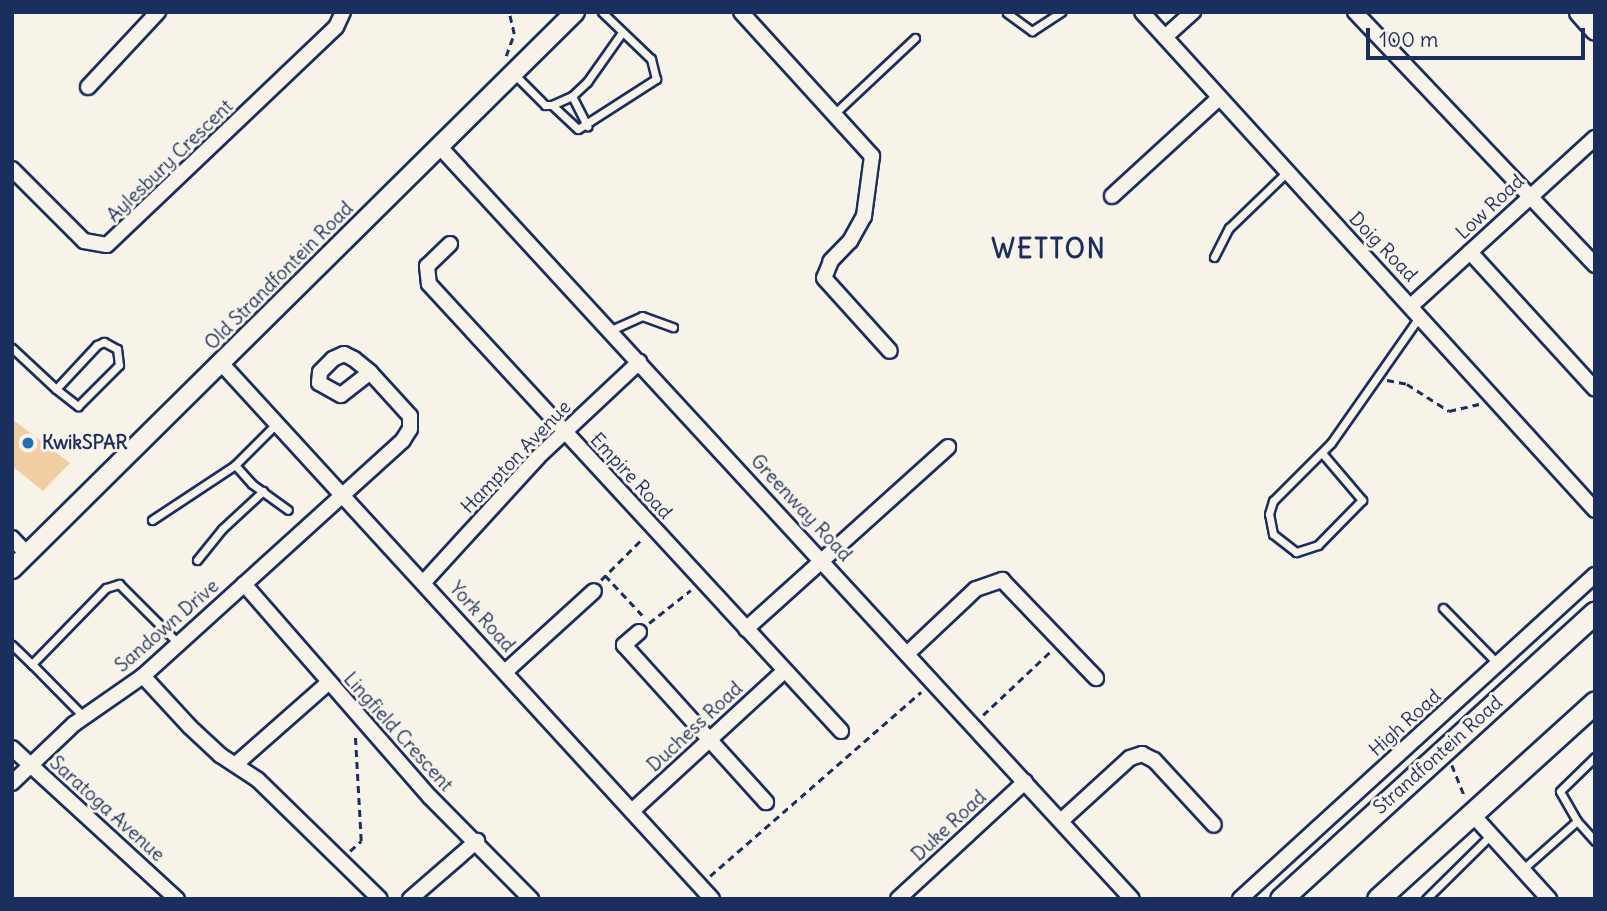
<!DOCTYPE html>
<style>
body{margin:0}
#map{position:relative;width:1607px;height:911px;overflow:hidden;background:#f7f3e8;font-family:Delius,sans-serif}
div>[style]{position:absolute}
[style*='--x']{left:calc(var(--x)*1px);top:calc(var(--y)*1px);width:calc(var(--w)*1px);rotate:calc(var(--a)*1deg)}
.building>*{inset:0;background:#f1cea2}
.path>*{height:2.5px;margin-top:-1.25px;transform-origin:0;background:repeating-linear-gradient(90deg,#1b2f5e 0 7px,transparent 0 12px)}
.roads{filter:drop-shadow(2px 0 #1b2f5e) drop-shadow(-2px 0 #1b2f5e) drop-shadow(0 2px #1b2f5e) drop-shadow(0 -2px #1b2f5e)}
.service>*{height:7px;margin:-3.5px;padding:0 3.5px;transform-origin:3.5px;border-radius:3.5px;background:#f7f3e8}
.minor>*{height:14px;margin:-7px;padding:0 7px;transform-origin:7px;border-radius:7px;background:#f7f3e8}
.tertiary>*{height:18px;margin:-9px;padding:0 9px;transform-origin:9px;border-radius:9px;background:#f7f3e8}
.secondary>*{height:19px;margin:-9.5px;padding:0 9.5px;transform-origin:9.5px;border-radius:9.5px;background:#f7f3e8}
.primary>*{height:21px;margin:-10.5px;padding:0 10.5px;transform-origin:10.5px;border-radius:10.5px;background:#f7f3e8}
.dots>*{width:19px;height:19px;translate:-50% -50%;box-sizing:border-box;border:4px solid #f7f3e8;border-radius:50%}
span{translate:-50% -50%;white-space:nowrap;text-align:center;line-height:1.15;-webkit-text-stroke:6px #f7f3e8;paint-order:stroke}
.street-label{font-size:19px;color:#1b2f5e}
.poi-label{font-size:19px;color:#1b2f5e;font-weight:700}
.left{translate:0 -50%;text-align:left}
.district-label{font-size:26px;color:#1b2f5e;font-weight:700;letter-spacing:2px}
.frame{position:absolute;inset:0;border:14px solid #1b2f5e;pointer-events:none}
.scale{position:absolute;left:1366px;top:28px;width:219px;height:32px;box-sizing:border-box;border:4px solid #1b2f5e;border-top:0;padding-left:9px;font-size:21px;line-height:24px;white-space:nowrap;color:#1b2f5e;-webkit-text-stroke:5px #f7f3e8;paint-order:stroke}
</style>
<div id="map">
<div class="building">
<i style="clip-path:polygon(12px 419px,70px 463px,43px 491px,12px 466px)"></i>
</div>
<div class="path">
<i style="--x:506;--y:56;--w:23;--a:-70"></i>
<i style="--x:514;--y:34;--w:23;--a:-103"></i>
<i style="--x:1387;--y:380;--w:20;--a:11"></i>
<i style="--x:1407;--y:384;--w:50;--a:32.7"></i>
<i style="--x:1449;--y:411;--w:32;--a:-13"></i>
<i style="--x:605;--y:575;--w:59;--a:47.1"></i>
<i style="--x:601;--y:580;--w:59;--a:-45"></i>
<i style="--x:649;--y:623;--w:53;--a:-38.2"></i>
<i style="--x:983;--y:715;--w:95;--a:-43.3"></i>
<i style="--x:1452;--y:765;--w:35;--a:68"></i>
<i style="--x:350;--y:851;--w:15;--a:-42"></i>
<i style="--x:361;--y:841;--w:107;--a:-93.2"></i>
<i style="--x:710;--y:876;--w:280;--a:-41.1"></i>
</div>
<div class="roads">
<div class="service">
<i style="--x:1007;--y:13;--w:31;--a:36"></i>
<i style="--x:1032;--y:31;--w:35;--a:-33"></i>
<i style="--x:514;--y:74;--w:44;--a:45"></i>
<i style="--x:545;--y:105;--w:7;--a:0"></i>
<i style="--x:552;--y:105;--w:22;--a:-24"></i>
<i style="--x:572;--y:96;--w:21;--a:-43"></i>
<i style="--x:587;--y:82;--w:59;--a:-54.7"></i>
<i style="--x:572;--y:96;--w:34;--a:63"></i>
<i style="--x:552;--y:105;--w:35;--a:43"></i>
<i style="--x:578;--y:129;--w:93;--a:-32.7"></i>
<i style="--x:656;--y:79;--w:21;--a:-104"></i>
<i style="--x:651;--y:59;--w:68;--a:-136.2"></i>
<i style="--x:834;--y:114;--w:111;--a:-43.2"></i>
<i style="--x:1214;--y:257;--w:33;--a:-63"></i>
<i style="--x:1229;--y:228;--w:79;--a:-44"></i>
<i style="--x:611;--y:330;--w:34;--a:-24"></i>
<i style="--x:642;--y:316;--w:33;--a:20"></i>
<i style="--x:12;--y:348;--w:60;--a:43"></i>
<i style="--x:56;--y:389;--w:28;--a:38"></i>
<i style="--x:78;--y:406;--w:58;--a:-45"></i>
<i style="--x:119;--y:365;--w:16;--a:-97"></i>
<i style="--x:117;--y:349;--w:15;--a:-152"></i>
<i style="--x:104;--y:342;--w:8;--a:157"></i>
<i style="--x:97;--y:345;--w:60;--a:133"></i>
<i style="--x:277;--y:423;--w:59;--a:135"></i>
<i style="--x:235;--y:465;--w:25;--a:48"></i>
<i style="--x:252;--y:484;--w:44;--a:35.8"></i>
<i style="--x:1322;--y:453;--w:62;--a:49.6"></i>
<i style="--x:1362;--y:500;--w:63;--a:134.4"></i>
<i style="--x:1318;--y:545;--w:23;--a:162"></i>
<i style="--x:1296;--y:552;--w:29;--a:-142"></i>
<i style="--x:1273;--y:534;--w:20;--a:-101"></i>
<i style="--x:1269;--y:514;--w:14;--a:-73"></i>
<i style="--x:1273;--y:501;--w:82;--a:-45"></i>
<i style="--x:1331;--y:443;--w:155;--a:-55"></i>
<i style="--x:152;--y:520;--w:100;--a:-33.5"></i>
<i style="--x:197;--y:560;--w:40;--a:-51"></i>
<i style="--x:222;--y:529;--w:56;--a:-42.8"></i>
<i style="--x:1443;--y:608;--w:78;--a:45.5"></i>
<i style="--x:12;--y:645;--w:28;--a:44"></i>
<i style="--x:84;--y:717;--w:74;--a:-134.5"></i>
<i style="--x:32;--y:664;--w:106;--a:-45.8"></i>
<i style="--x:106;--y:588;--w:14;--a:-17"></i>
<i style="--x:119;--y:584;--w:83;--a:45"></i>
<i style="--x:1577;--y:821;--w:27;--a:48"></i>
<i style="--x:1523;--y:869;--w:72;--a:-41.6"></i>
<i style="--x:1577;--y:821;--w:34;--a:-120"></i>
<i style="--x:1560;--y:791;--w:49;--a:-44.2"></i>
<i style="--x:1426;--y:899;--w:91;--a:-44.6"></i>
</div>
<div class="minor">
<i style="--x:741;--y:12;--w:195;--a:47.7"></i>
<i style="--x:872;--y:156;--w:61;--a:97.6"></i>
<i style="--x:864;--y:216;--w:29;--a:119"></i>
<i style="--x:850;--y:241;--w:28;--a:134"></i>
<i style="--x:831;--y:261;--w:18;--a:112"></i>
<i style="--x:824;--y:278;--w:98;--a:47.9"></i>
<i style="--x:1142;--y:12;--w:673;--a:47.71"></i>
<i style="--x:1355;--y:12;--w:349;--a:46.5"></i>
<i style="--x:1165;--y:37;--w:38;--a:-42"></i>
<i style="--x:88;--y:87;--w:103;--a:-47"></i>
<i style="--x:439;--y:146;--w:1023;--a:47.38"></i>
<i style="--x:12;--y:169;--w:102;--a:45"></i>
<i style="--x:84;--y:241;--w:23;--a:10"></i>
<i style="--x:107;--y:245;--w:316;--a:-43.6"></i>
<i style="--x:336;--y:27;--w:17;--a:-65"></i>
<i style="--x:1112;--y:196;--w:144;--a:-42.5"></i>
<i style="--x:450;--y:244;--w:32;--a:136"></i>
<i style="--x:427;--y:266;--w:18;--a:84"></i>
<i style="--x:429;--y:284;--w:608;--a:47.33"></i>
<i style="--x:1470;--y:252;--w:185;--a:47.6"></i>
<i style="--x:1412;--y:305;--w:248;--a:-42.4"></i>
<i style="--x:221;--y:363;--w:727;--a:47.51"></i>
<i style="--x:12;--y:538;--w:22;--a:47"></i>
<i style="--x:424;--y:582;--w:169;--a:-47.6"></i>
<i style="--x:538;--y:457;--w:139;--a:-43.2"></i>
<i style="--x:244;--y:584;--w:283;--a:48.9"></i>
<i style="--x:430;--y:797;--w:144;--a:45.3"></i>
<i style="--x:746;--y:629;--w:272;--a:-42"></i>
<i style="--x:639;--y:632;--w:20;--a:139"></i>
<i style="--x:624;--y:645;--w:212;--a:47.9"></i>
<i style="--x:908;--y:653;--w:93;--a:-43.3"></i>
<i style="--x:976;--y:589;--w:28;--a:-19"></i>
<i style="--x:1002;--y:580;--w:136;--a:46.2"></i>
<i style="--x:505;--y:672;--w:120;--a:-42.3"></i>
<i style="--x:143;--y:676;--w:69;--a:47.3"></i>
<i style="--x:190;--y:727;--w:41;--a:43"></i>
<i style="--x:220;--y:755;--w:45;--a:33.3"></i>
<i style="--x:258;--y:780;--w:170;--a:44.3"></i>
<i style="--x:12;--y:748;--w:224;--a:42.5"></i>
<i style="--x:236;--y:764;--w:123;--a:-41.4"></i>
<i style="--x:12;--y:783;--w:86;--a:-43.6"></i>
<i style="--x:74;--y:724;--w:84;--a:-34.8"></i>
<i style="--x:143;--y:676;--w:351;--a:-42.2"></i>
<i style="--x:403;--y:440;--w:13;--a:-58"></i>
<i style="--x:410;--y:429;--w:13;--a:-90"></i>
<i style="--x:410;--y:416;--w:59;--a:-132.3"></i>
<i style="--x:370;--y:372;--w:21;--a:-141"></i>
<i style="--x:354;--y:359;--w:11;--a:-153"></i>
<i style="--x:344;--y:354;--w:12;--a:156"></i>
<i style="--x:333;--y:359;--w:18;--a:135"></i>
<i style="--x:320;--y:372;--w:11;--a:95"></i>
<i style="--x:319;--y:383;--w:25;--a:29"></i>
<i style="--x:341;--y:395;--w:37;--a:-38"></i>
<i style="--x:632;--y:811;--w:207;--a:-42.6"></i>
<i style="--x:1472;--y:814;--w:115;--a:47.8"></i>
<i style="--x:1062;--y:820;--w:92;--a:-42.4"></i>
<i style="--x:1130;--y:758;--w:13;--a:-18"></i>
<i style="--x:1142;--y:754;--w:13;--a:27"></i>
<i style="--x:1154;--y:760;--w:88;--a:47.3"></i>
<i style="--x:410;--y:899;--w:89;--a:-40.9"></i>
<i style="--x:898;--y:899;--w:173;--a:-42.7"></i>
<i style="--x:1240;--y:899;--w:481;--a:-42.4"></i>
</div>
<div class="tertiary">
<i style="--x:12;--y:569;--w:792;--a:-44.69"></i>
</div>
<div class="secondary">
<i style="--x:1579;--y:12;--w:24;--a:48"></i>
</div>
<div class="primary">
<i style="--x:1281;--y:899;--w:425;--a:-42.4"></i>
<i style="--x:1378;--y:899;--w:293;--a:-42.2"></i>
</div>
</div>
<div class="dots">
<i style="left:28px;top:443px;background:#1f6fb2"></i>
</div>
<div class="street-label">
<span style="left:170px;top:161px;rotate:-44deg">Aylesbury Crescent</span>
<span style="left:1490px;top:207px;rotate:-43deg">Low Road</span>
<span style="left:1383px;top:247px;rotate:46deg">Doig Road</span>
<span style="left:279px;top:276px;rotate:-45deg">Old Strandfontein Road</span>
<span style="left:516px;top:457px;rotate:-46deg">Hampton Avenue</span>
<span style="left:631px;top:476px;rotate:47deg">Empire Road</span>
<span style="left:801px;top:508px;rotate:47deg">Greenway Road</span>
<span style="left:482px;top:617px;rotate:48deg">York Road</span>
<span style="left:167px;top:626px;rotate:-41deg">Sandown Drive</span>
<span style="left:1405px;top:723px;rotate:-42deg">High Road</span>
<span style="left:695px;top:727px;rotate:-43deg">Duchess Road</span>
<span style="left:398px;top:732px;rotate:48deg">Lingfield Crescent</span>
<span style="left:1438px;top:755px;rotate:-42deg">Strandfontein Road</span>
<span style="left:107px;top:809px;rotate:42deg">Saratoga Avenue</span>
<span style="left:949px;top:826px;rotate:-43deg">Duke Road</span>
</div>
<div class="poi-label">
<span class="left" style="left:42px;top:443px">KwikSPAR</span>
</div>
<div class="district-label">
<span style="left:1049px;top:249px">WETTON</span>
</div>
<div class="frame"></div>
<div class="scale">100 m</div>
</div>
